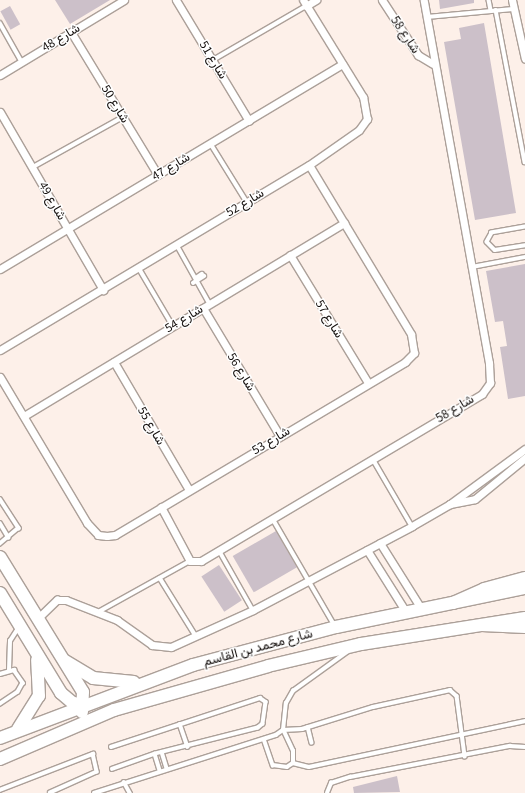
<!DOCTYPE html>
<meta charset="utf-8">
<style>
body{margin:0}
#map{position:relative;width:525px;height:793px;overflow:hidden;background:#fdf0e9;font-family:"Source Sans 3",Vazirmatn,sans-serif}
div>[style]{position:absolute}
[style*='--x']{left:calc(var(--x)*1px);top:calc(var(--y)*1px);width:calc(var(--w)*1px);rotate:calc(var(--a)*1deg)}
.building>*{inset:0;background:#ccc0c9;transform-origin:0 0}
.roads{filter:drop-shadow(1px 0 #aca099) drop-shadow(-1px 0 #aca099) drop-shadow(0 1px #aca099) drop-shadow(0 -1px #aca099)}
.service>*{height:3.5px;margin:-1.75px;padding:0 1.75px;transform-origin:1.75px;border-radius:1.75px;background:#fff}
.minor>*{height:7px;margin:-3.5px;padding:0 3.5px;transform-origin:3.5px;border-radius:3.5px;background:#fff}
.primary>*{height:12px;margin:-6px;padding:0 6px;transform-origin:6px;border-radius:6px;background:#fff}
.trunk>*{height:12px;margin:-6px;padding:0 6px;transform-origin:6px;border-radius:6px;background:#fff}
span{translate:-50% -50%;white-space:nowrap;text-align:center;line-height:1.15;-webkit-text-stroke:3px #fff;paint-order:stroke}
.street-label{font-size:13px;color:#140f0d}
</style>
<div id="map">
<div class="building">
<i style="clip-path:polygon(55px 0,110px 0,70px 24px)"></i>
<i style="clip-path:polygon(439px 0,474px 0,474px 3px,440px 9px)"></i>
<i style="left:10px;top:6px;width:21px;height:11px;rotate:61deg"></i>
<i style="clip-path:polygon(484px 23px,516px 213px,475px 220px,444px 42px,461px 39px,459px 28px)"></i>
<i style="clip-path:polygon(525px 264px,525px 396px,508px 399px,500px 347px,507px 346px,503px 321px,495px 322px,486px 271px)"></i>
<i style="left:276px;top:531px;width:42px;height:50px;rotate:60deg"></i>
<i style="left:219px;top:565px;width:42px;height:21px;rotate:57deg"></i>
<i style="clip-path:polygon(397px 776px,400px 792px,354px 793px,353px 787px)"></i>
</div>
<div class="roads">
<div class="service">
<i style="--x:489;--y:0;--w:10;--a:79"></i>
<i style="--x:496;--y:10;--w:155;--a:79.2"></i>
<i style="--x:427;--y:17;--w:86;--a:-5.3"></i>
<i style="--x:0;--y:23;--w:45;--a:60.6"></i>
<i style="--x:213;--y:60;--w:108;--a:-30.1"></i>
<i style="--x:211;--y:144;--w:68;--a:58.2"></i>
<i style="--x:33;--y:167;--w:103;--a:-29.1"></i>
<i style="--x:525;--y:227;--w:34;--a:170"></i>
<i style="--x:492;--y:233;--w:10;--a:119"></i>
<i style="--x:487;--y:242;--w:11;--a:45"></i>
<i style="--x:495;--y:250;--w:30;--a:-9"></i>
<i style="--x:177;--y:245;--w:68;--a:60.8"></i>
<i style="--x:472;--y:267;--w:54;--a:-10.7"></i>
<i style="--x:139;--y:268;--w:67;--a:59.6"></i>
<i style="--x:196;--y:278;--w:7;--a:-34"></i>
<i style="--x:193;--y:283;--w:13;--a:-32"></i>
<i style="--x:373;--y:459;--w:78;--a:59.8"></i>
<i style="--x:0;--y:499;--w:35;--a:57"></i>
<i style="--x:19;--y:528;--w:25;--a:140"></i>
<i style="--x:273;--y:519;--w:124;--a:59.9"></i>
<i style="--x:0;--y:523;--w:17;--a:59"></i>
<i style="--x:219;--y:550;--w:69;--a:60.5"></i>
<i style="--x:160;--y:578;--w:68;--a:58.2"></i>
<i style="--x:100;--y:611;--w:103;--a:-29.1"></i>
<i style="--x:9;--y:670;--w:29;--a:-88"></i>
<i style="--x:10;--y:641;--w:17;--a:-57"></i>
<i style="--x:0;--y:674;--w:15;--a:-16"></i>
<i style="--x:14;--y:670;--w:16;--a:55"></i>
<i style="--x:23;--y:683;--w:10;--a:119"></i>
<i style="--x:18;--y:692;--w:22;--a:146"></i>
<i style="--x:180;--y:724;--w:24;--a:71"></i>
<i style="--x:308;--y:727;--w:16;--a:76"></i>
<i style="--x:283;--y:730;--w:19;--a:-3"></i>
<i style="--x:302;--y:729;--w:74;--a:-17.2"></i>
<i style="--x:373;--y:707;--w:79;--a:-12.4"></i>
<i style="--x:450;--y:690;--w:9;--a:41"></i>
<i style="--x:457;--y:696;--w:61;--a:82.4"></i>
<i style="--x:264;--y:739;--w:28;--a:71"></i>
<i style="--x:273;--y:765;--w:14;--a:8"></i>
<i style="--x:287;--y:767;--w:7;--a:-34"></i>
<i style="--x:293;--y:763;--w:12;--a:-90"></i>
<i style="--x:293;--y:751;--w:23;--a:-115"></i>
<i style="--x:111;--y:747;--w:157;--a:-18.2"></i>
<i style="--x:260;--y:698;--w:7;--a:34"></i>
<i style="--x:266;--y:702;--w:22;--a:98"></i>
<i style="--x:263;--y:724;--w:6;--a:141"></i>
<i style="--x:258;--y:728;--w:106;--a:165.8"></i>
<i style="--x:155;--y:754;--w:45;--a:160.3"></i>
<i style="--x:162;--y:752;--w:17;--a:73"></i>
<i style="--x:155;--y:754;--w:17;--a:73"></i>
<i style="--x:293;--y:763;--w:16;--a:14"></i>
<i style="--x:309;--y:767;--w:221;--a:-12"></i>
<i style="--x:124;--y:782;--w:13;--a:61"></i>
<i style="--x:0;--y:790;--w:100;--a:-21.2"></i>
<i style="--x:93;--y:754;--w:18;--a:77"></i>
<i style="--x:97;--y:772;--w:51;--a:155.9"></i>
<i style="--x:94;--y:793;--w:191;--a:-17.7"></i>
<i style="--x:276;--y:735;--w:9;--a:-36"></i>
<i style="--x:283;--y:730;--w:27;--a:-84"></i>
<i style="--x:286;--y:703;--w:14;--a:-60"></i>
<i style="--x:293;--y:691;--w:67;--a:-35.8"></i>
<i style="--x:327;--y:793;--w:11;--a:-68"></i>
<i style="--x:331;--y:783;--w:20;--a:-18"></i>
<i style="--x:350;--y:777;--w:163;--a:-11"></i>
<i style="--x:510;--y:746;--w:15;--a:4"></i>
</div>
<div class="minor">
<i style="--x:176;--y:0;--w:141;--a:58.9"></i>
<i style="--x:382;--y:0;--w:66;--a:56.8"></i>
<i style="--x:418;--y:55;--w:17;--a:31"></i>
<i style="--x:512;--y:0;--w:60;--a:77.6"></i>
<i style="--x:306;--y:6;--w:12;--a:-31"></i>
<i style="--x:71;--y:32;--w:167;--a:58.7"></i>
<i style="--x:0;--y:75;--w:145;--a:-31.2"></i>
<i style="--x:0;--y:112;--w:206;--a:59.9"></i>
<i style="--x:290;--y:255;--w:150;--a:58.6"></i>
<i style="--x:0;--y:269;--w:399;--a:-30.9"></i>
<i style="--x:203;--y:308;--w:149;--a:59"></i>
<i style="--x:0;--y:350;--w:360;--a:-30.9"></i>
<i style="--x:309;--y:165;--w:61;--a:-35"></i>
<i style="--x:359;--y:130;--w:14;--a:-54"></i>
<i style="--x:367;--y:119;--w:22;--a:-100"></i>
<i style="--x:363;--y:97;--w:114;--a:-121.7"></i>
<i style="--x:114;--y:362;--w:148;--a:59.6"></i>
<i style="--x:0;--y:377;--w:170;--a:59.2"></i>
<i style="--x:87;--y:523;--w:16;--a:47"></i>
<i style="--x:98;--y:535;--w:9;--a:6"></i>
<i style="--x:107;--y:536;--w:8;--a:-7"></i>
<i style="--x:115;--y:535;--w:338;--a:-30.8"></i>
<i style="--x:405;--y:362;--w:13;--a:-45"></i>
<i style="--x:414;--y:353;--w:19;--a:-99"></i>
<i style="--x:411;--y:334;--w:197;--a:-121.1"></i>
<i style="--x:24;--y:416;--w:374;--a:-31.1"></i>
<i style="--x:450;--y:504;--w:25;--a:-11"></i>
<i style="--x:475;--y:499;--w:65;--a:-39.4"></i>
<i style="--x:161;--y:507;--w:61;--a:61.8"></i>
<i style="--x:190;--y:561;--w:11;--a:0"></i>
<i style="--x:201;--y:561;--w:327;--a:-30.7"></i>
<i style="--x:482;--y:394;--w:14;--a:-54"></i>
<i style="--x:490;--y:383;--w:20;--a:-93"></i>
<i style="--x:489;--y:363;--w:369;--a:-100.2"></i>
<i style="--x:380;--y:543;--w:79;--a:57.9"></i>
<i style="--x:367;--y:550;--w:73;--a:57.8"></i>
<i style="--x:37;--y:619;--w:28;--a:-44"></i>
<i style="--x:57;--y:600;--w:9;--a:0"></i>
<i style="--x:66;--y:600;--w:55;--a:21.4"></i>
<i style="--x:117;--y:620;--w:43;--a:35.5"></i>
<i style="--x:152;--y:645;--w:19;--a:6"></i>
<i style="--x:171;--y:647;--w:90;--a:-24.3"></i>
<i style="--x:253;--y:610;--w:180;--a:-27.8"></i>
<i style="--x:412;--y:526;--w:44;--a:-30.1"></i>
<i style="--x:450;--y:504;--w:93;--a:-36.3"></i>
</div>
<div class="primary">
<i style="--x:0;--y:557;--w:158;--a:58.4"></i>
<i style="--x:83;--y:692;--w:20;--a:93"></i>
<i style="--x:0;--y:593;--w:117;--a:58.6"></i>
<i style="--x:61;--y:693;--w:16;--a:40"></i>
<i style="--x:73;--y:703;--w:12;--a:9"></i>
<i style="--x:65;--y:661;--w:33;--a:31"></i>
<i style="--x:93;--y:678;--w:41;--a:5.6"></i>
<i style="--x:18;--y:729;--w:39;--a:-58"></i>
<i style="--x:39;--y:696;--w:36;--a:-93"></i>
<i style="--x:0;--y:738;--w:206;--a:-20.7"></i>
<i style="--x:193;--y:665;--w:148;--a:-14.9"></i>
<i style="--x:336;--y:627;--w:193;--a:-11.7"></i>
<i style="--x:0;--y:759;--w:124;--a:-23.3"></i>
<i style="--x:114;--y:710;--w:160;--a:-15.9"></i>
<i style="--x:268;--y:666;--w:96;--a:-13.3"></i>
<i style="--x:361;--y:644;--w:166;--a:-9"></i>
</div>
<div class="trunk">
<i style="--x:453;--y:603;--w:34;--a:-24"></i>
<i style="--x:484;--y:589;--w:42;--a:-15"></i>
<i style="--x:482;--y:625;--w:43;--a:2.7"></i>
</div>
</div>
<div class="street-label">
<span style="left:405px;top:35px;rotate:56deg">شارع 58</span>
<span style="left:61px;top:38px;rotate:-31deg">شارع 48</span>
<span style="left:213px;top:60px;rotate:59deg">شارع 51</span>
<span style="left:115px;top:104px;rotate:59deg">شارع 50</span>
<span style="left:171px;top:167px;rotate:-31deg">شارع 47</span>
<span style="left:52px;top:201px;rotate:60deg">شارع 49</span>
<span style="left:245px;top:203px;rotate:-31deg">شارع 52</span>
<span style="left:184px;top:319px;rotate:-31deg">شارع 54</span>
<span style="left:329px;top:319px;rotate:59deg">شارع 57</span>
<span style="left:241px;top:372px;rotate:59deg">شارع 56</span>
<span style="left:455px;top:409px;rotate:-31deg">شارع 58</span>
<span style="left:151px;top:426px;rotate:60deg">شارع 55</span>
<span style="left:271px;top:441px;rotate:-31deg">شارع 53</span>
<span style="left:258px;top:648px;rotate:-15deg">شارع محمد بن القاسم</span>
</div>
</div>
